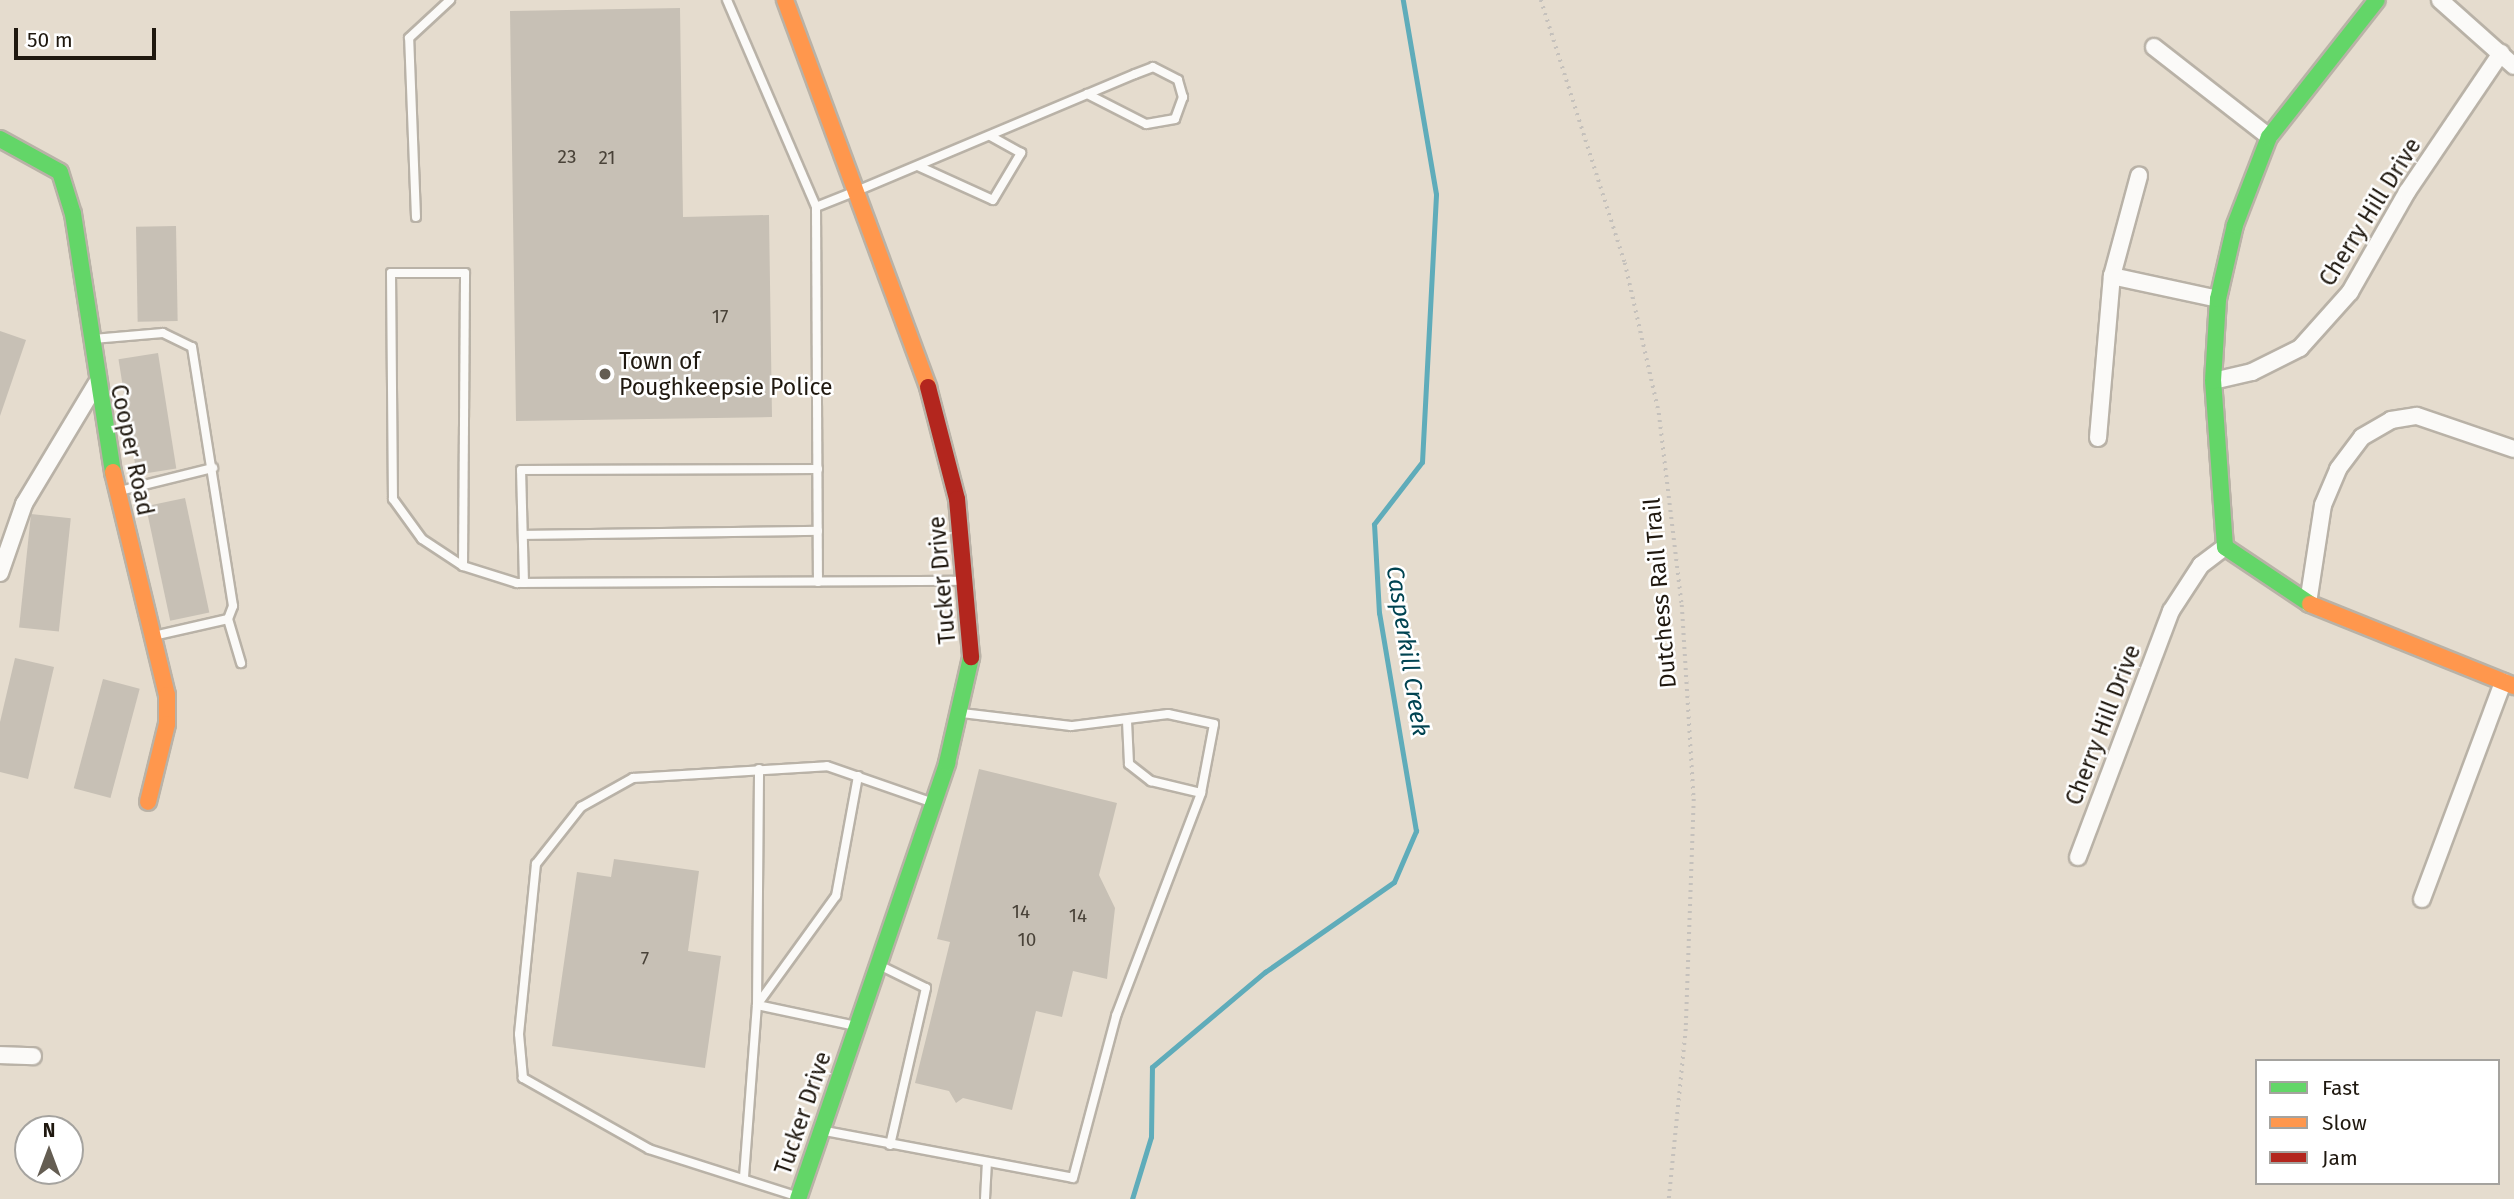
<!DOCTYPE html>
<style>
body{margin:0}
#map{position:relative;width:2514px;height:1199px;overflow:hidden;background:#e5dcce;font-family:"Fira Sans",sans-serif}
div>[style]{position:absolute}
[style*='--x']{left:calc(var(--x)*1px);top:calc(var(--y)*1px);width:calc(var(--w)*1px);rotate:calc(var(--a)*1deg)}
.stream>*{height:5px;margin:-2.5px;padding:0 2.5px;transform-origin:2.5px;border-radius:2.5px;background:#5facba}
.building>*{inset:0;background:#c7c0b5;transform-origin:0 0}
.path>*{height:3.5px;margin-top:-1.75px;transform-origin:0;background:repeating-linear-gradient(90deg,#c5c1bc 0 2px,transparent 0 7px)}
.roads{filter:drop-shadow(2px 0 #b9b2a7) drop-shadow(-2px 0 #b9b2a7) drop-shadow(0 2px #b9b2a7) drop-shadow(0 -2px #b9b2a7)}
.lane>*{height:8px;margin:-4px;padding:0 4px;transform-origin:4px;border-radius:4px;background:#fbfaf8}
.street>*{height:16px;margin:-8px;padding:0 8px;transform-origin:8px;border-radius:8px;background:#fbfaf8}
.fast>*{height:16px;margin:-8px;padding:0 8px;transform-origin:8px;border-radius:8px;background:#63d668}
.slow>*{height:16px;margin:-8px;padding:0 8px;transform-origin:8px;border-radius:8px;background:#ff974d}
.jam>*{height:16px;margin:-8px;padding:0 8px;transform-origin:8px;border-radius:8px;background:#b3261e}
.dots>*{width:19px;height:19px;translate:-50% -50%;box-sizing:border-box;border:4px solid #fff;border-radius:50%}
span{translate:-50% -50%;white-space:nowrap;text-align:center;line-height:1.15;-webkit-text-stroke:5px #fff;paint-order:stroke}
.number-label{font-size:19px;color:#494238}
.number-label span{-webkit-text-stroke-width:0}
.street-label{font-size:23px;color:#1f180f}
.poi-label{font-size:23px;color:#1f180f}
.left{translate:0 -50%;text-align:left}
.water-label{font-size:24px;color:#004351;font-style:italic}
.legend{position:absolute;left:2255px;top:1059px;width:245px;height:126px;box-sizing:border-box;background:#fff;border:2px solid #a5a39f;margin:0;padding:9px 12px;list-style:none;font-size:21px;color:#1f180f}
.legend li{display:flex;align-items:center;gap:14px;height:35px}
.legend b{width:35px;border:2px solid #a5a39f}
.north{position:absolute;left:14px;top:1115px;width:70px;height:70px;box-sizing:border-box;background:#fff;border:2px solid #a5a39f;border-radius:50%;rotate:0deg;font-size:19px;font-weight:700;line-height:28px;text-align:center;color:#1f180f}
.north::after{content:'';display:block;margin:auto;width:24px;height:32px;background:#645d52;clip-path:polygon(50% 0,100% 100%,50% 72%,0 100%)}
.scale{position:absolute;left:14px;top:28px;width:142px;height:32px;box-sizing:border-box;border:4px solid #1f180f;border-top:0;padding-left:9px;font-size:21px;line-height:24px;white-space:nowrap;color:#1f180f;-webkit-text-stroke:5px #fff;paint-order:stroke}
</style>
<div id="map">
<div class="stream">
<i style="--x:1132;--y:1199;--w:65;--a:-73"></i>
<i style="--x:1151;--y:1137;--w:70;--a:-89.2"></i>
<i style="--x:1152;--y:1067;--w:148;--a:-40.1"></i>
<i style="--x:1265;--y:972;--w:157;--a:-34.9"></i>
<i style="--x:1394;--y:882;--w:56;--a:-66.7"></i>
<i style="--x:1416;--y:831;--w:221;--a:-99.6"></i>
<i style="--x:1379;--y:613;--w:89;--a:-93.2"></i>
<i style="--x:1374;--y:524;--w:78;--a:-52.3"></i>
<i style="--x:1422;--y:462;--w:268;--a:-87"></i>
<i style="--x:1436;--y:194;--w:197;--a:-99.7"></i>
</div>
<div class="building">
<i style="clip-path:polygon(680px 8px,683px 217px,769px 215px,772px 417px,516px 421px,510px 11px)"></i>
<i style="left:176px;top:226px;width:95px;height:40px;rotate:89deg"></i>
<i style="clip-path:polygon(0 331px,26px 340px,0 416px)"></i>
<i style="left:158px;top:353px;width:117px;height:40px;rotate:81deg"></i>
<i style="left:185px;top:498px;width:117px;height:40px;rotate:78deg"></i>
<i style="left:31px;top:514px;width:40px;height:114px;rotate:6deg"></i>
<i style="clip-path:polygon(15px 658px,54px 667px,28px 779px,0 772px,0 722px)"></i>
<i style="left:103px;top:679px;width:38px;height:113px;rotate:15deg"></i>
<i style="clip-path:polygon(979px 769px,1117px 803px,1099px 875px,1115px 908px,1107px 979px,1073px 971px,1062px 1017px,1036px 1011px,1012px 1110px,963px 1098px,956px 1103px,949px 1091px,915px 1083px,950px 942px,937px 939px)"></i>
<i style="clip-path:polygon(614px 859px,699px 871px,688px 951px,721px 956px,705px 1068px,552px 1046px,577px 872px,611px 877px)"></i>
</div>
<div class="path">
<i style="--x:1541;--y:0;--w:276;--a:72.3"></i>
<i style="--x:1625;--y:263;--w:154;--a:77.2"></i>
<i style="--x:1659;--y:413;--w:193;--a:83.2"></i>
<i style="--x:1682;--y:605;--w:194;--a:86.5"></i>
<i style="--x:1694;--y:799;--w:230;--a:92"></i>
<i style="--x:1686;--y:1029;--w:171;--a:95.7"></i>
</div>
<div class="roads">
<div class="lane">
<i style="--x:727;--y:0;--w:225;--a:66.7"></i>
<i style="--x:816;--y:207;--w:375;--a:89.7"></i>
<i style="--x:918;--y:166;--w:82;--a:24.4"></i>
<i style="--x:993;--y:200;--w:55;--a:-59.2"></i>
<i style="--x:1021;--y:153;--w:35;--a:-151"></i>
<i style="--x:816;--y:207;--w:46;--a:-21.6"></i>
<i style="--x:859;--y:190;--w:299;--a:-22.8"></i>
<i style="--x:1135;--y:74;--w:19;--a:-21"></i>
<i style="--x:1153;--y:67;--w:28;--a:27"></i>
<i style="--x:1178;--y:80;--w:18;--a:74"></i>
<i style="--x:1183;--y:97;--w:23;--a:110"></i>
<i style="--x:1175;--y:119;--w:29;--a:170"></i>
<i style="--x:1146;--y:124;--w:66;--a:-153"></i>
<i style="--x:416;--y:217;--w:179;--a:-92.2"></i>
<i style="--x:409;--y:38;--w:56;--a:-42.8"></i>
<i style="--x:93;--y:339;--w:70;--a:-4.9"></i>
<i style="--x:163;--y:333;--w:32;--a:26"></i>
<i style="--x:192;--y:347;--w:262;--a:81"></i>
<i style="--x:233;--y:606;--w:14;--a:111"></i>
<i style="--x:228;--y:619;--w:76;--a:167.1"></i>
<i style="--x:120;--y:491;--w:96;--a:-13.9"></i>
<i style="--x:523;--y:535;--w:295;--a:-0.8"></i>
<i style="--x:463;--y:566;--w:293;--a:-89.6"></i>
<i style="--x:465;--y:273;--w:74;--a:180"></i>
<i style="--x:391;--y:273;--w:226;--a:89.5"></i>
<i style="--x:393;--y:499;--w:49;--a:54.1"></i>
<i style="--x:422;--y:539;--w:49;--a:33.4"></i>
<i style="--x:463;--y:566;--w:57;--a:17.5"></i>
<i style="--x:517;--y:583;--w:446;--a:-0.3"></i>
<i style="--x:524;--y:583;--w:113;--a:-91.5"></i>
<i style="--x:521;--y:470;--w:297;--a:-0.2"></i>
<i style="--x:228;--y:619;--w:46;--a:73.5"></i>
<i style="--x:1127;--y:721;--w:43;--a:87.3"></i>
<i style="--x:1129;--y:764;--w:28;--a:38"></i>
<i style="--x:1151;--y:781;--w:51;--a:13.5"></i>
<i style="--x:881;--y:966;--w:50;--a:26.1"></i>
<i style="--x:926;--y:988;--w:161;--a:102.9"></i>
<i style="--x:856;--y:1026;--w:101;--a:-168"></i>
<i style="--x:757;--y:1005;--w:135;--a:-54.1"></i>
<i style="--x:836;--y:896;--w:122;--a:-79.6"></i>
<i style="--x:825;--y:1131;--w:252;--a:10.7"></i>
<i style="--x:1073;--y:1178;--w:168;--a:-75.1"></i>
<i style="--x:1116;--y:1016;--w:239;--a:-69.1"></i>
<i style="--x:1201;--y:793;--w:70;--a:-79.3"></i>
<i style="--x:1214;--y:724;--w:47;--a:-167.7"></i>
<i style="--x:1168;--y:714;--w:98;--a:172.9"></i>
<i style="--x:1071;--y:726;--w:110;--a:-173.2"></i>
<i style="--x:744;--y:1177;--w:172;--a:-85.7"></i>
<i style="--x:757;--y:1005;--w:236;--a:-89.5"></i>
<i style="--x:796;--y:1196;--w:154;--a:-162.3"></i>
<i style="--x:649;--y:1149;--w:145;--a:-150.6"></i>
<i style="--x:523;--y:1078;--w:44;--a:-95.2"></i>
<i style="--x:519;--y:1034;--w:171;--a:-84.3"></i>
<i style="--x:536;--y:864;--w:73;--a:-51.7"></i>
<i style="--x:581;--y:807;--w:60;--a:-29.1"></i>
<i style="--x:633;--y:778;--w:194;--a:-3.5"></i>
<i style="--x:827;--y:766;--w:112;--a:19.2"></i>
<i style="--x:985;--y:1199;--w:33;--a:-87"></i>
</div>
<div class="street">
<i style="--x:2440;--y:0;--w:99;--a:41.7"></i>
<i style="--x:2154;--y:47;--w:146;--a:38"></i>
<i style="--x:2112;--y:276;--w:108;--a:12.2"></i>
<i style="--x:2213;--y:381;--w:40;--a:-13"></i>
<i style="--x:2252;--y:372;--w:54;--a:-26.6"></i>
<i style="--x:2300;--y:348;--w:75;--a:-48.2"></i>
<i style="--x:2350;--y:292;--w:115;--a:-60.3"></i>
<i style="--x:2407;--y:192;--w:168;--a:-55.9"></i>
<i style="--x:2098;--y:438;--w:163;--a:-85.1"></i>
<i style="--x:2112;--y:276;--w:104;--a:-74.9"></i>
<i style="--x:0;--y:573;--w:73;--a:-70.8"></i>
<i style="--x:24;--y:504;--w:140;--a:-59"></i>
<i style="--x:2308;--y:603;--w:99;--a:-81.3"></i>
<i style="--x:2323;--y:505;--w:39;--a:-67"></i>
<i style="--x:2338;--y:469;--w:40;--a:-53"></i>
<i style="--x:2362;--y:437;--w:34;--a:-30"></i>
<i style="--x:2391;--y:420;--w:26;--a:-9"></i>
<i style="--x:2417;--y:416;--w:102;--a:18.8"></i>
<i style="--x:2078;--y:857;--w:263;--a:-69.3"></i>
<i style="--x:2171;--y:611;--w:55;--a:-56.9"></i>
<i style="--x:2201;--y:565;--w:30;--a:-37"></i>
<i style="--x:2422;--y:899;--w:232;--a:-69.5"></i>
<i style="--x:0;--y:1055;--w:33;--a:2"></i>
</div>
<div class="fast">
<i style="--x:0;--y:139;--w:68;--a:28.8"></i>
<i style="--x:60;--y:172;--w:44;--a:72.8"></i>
<i style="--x:73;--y:214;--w:261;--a:81.2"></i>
<i style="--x:2310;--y:604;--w:102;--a:-146.2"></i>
<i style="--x:2225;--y:547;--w:166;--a:-94.1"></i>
<i style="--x:2213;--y:381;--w:82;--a:-86.5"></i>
<i style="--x:2218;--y:299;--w:76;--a:-77.1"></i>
<i style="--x:2235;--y:225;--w:94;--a:-68.9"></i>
<i style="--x:2269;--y:137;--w:174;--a:-51.8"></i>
<i style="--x:798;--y:1199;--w:461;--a:-71.1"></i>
<i style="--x:947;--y:763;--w:109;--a:-77.2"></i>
</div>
<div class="slow">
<i style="--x:785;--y:0;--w:413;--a:69.7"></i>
<i style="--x:113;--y:472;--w:229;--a:76.4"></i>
<i style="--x:167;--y:695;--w:29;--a:90"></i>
<i style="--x:167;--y:724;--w:80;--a:103.7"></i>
<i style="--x:2310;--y:604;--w:220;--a:21.9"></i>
</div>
<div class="jam">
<i style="--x:928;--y:387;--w:116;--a:75.5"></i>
<i style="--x:957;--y:499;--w:159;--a:84.9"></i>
</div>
</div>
<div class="dots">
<i style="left:605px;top:374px;background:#645d52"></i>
</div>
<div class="number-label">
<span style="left:567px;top:157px">23</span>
<span style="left:607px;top:158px">21</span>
<span style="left:720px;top:317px">17</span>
<span style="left:1021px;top:912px">14</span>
<span style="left:1078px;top:916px">14</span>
<span style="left:1027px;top:940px">10</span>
<span style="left:645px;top:959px">7</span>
</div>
<div class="street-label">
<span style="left:2370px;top:212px;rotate:-58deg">Cherry Hill Drive</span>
<span style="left:132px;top:450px;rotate:78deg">Cooper Road</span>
<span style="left:942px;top:580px;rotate:-95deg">Tucker Drive</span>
<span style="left:1660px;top:593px;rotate:-95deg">Dutchess Rail Trail</span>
<span style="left:2103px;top:725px;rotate:-69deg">Cherry Hill Drive</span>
<span style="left:803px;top:1113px;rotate:-71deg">Tucker Drive</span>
</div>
<div class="poi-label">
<span class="left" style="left:619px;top:374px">Town of<br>Poughkeepsie Police</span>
</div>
<div class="water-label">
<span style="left:1407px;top:651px;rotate:81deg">Casperkill Creek</span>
</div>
<ul class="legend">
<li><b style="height:9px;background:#63d668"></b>Fast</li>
<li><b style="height:9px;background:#ff974d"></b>Slow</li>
<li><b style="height:9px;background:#b3261e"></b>Jam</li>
</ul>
<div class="north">N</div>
<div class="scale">50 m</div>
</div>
